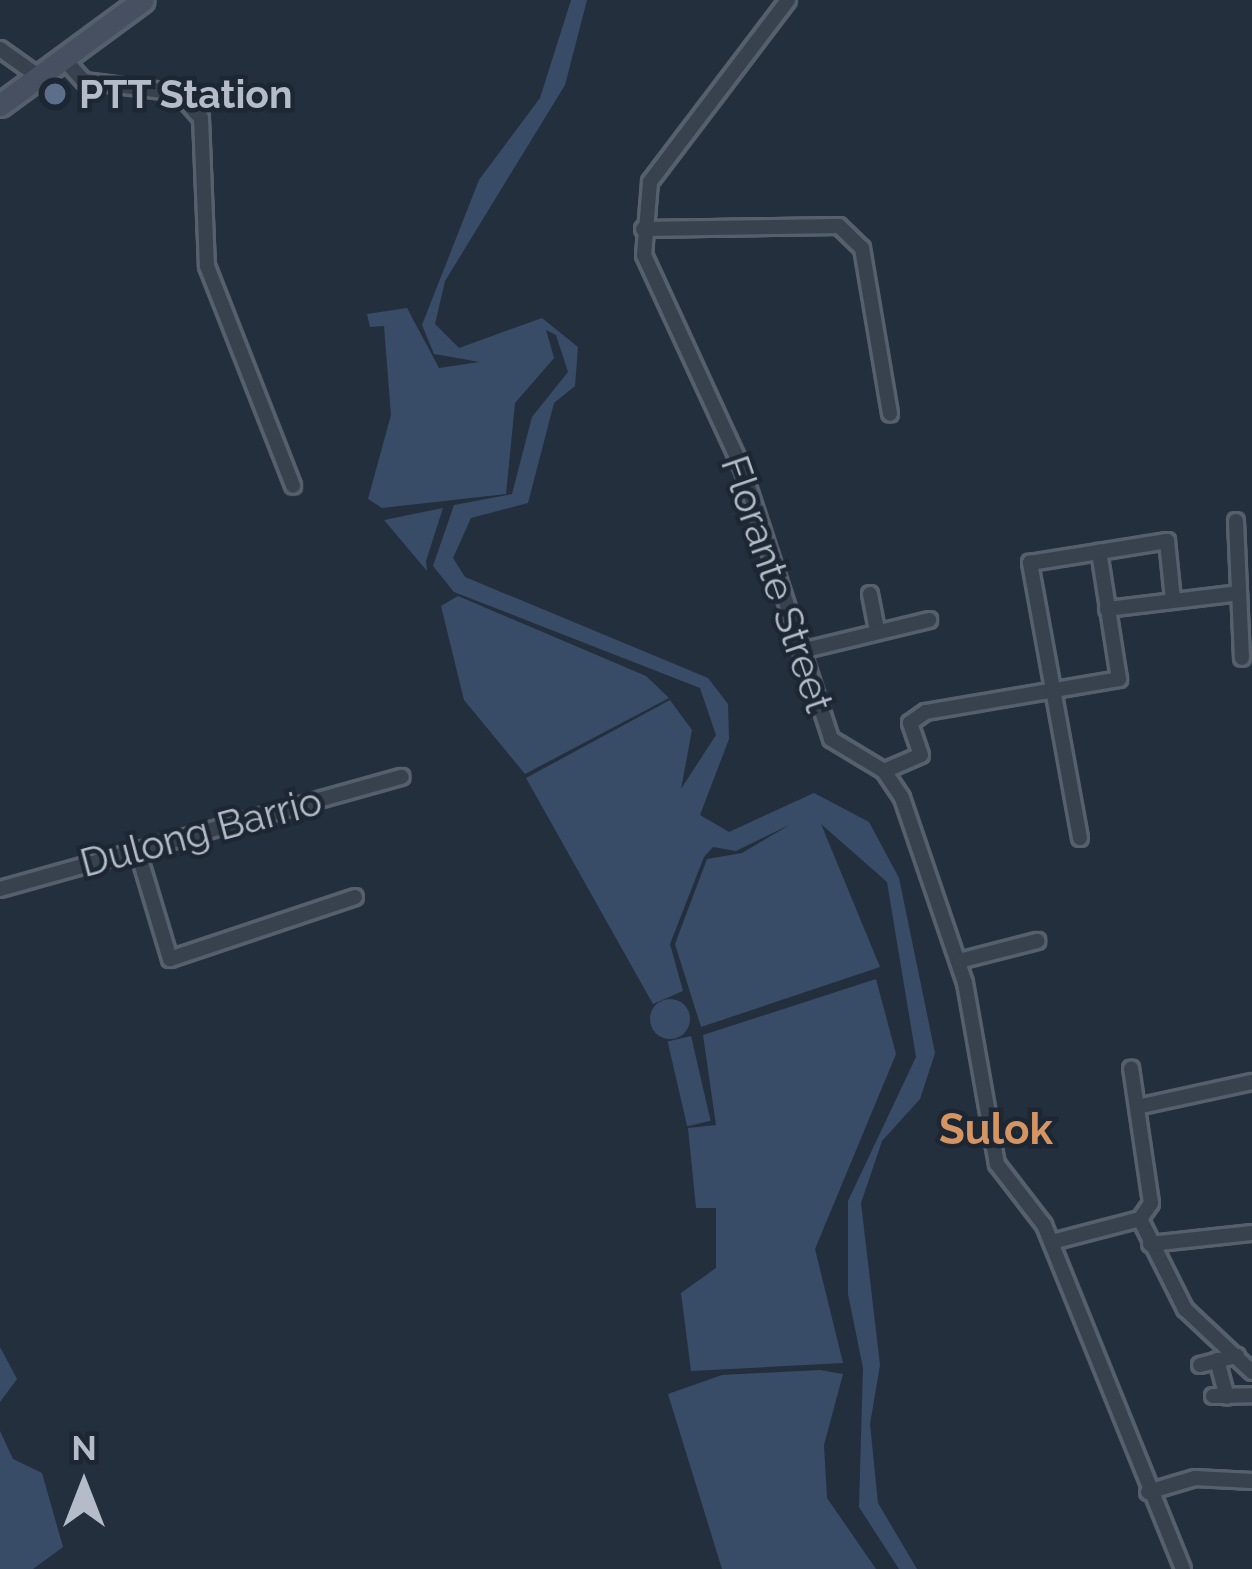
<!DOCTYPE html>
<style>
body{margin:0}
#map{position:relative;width:1252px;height:1569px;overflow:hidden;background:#242f3e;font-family:Raleway,sans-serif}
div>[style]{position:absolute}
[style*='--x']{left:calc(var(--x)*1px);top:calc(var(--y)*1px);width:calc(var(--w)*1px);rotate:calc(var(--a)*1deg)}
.water>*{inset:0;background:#394c67;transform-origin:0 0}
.round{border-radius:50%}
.roads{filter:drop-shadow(3px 0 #565f6c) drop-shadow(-3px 0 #565f6c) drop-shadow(0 3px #565f6c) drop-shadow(0 -3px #565f6c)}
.minor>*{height:14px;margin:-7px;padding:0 7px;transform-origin:7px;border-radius:7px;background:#38414e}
.secondary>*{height:21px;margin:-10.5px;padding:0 10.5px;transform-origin:10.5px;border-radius:10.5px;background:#465061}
.dots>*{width:33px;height:33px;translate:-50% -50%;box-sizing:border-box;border:6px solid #1d2633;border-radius:50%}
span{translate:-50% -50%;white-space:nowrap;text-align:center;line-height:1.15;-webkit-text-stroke:9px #1d2633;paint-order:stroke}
.poi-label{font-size:39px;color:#b4bcc9;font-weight:700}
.left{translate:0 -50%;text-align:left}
.street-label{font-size:39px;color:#b4bcc9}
.neighbourhood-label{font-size:42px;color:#d59563;font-weight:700}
.north{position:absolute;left:24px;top:1425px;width:120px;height:120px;-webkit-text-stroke:9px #1d2633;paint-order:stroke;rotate:0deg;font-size:33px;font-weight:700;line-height:48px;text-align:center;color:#b4bcc9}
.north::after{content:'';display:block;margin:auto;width:42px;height:54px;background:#b4bcc9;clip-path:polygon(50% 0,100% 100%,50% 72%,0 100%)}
</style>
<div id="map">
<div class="water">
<i style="clip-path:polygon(571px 0,587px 0,565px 85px,445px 281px,435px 324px,459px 348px,542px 318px,578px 347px,575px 386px,554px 403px,528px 503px,471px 518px,453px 558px,465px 577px,708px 678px,728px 704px,729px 739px,700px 815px,729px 832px,814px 793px,869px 822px,899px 878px,935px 1053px,920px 1099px,882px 1141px,861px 1203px,880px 1365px,870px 1424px,878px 1503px,917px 1569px,899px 1569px,859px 1507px,863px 1368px,848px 1294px,848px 1201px,916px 1057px,887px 882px,821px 824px,880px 967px,701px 1027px,675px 944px,707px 859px,742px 853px,791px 824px,736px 851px,713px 847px,704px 857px,670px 944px,683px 991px,653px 1004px,526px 778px,670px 700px,692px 730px,681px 789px,716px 735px,700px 688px,454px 592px,433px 566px,454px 505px,512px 494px,532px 417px,568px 372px,556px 335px,546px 330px,554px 358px,515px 403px,506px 494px,382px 508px,368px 499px,391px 415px,384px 326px,370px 327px,367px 314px,407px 308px,439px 368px,480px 362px,434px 354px,422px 325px,479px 180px,540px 98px)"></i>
<i style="clip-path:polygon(443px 508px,426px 561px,427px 571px,384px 520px)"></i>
<i style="clip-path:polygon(458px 596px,646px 676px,669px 698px,525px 774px,464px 700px,441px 606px)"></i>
<i style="clip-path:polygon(876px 979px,896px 1054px,815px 1249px,843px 1363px,691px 1371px,681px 1293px,716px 1268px,716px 1208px,696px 1208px,688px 1128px,716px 1125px,703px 1035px)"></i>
<i class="round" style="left:650px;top:999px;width:40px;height:40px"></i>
<i style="left:691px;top:1036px;width:87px;height:24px;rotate:77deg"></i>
<i style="clip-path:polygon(0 1347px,17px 1379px,0 1402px)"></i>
<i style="clip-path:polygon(820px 1370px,843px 1374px,824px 1445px,827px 1498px,876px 1569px,722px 1569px,668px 1394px,722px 1375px)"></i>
<i style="clip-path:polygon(0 1431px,13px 1459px,42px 1473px,63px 1547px,33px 1569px,0 1569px)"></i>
</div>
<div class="roads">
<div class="minor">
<i style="--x:788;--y:0;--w:228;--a:127.2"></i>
<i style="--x:650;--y:182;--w:73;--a:94.7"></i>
<i style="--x:644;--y:255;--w:234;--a:65.3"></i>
<i style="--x:742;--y:468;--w:285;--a:71.8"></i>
<i style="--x:831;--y:739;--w:62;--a:31.1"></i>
<i style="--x:884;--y:771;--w:32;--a:56"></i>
<i style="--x:902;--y:798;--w:195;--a:71.2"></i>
<i style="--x:965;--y:983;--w:184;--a:80"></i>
<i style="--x:997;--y:1164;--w:77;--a:52.4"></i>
<i style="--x:1044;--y:1225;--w:371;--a:68"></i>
<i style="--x:0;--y:49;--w:47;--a:35.4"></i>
<i style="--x:63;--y:58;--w:31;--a:48"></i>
<i style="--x:84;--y:81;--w:96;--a:7.2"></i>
<i style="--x:179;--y:93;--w:33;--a:49"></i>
<i style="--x:201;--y:118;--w:148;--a:87.7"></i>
<i style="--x:207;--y:266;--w:236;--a:68.6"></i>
<i style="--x:643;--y:229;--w:196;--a:-0.9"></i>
<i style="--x:839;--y:226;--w:32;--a:44"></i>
<i style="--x:862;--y:248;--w:168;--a:80.4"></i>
<i style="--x:1236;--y:521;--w:137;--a:87.5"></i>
<i style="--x:870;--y:594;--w:37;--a:79"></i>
<i style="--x:1107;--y:609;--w:133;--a:-6.9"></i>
<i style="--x:801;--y:651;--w:132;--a:-13.6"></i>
<i style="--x:884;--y:771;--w:40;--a:-23.4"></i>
<i style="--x:921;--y:755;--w:34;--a:-109"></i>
<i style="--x:910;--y:723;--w:19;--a:-35"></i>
<i style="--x:926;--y:712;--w:196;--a:-9.7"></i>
<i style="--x:1119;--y:679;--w:129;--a:-98.9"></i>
<i style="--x:1080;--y:838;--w:280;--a:-100.3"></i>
<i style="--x:1030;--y:563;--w:139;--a:-9.1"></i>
<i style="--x:1167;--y:541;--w:58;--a:84.1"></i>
<i style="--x:137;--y:849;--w:115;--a:73.3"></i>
<i style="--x:170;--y:959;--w:195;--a:-18.5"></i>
<i style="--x:0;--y:889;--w:417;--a:-15.6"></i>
<i style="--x:959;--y:961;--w:81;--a:-14.4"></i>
<i style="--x:1137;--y:1107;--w:118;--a:-12.3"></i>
<i style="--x:1140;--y:1219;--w:101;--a:63.4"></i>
<i style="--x:1185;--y:1309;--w:92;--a:43.2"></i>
<i style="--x:1052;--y:1242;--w:91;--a:-14.6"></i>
<i style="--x:1140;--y:1219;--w:19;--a:-55"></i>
<i style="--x:1151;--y:1203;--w:136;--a:-98.4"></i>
<i style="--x:1150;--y:1244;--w:103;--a:-6.2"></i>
<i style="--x:1217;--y:1360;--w:38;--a:75"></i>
<i style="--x:1200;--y:1365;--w:38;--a:-14"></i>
<i style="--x:1213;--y:1396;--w:39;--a:-1"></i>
<i style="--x:1148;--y:1492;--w:49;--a:-16.6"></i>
<i style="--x:1195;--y:1478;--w:57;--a:3"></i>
</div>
<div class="secondary">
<i style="--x:0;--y:105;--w:177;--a:-36.3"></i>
</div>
</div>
<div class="dots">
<i style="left:55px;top:94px;background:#5c6f8a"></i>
</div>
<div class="poi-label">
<span class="left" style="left:79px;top:94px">PTT Station</span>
</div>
<div class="street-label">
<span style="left:777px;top:584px;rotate:71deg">Florante Street</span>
<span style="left:201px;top:832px;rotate:-15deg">Dulong Barrio</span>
</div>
<div class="neighbourhood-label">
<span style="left:996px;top:1130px">Sulok</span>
</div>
<div class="north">N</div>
</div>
